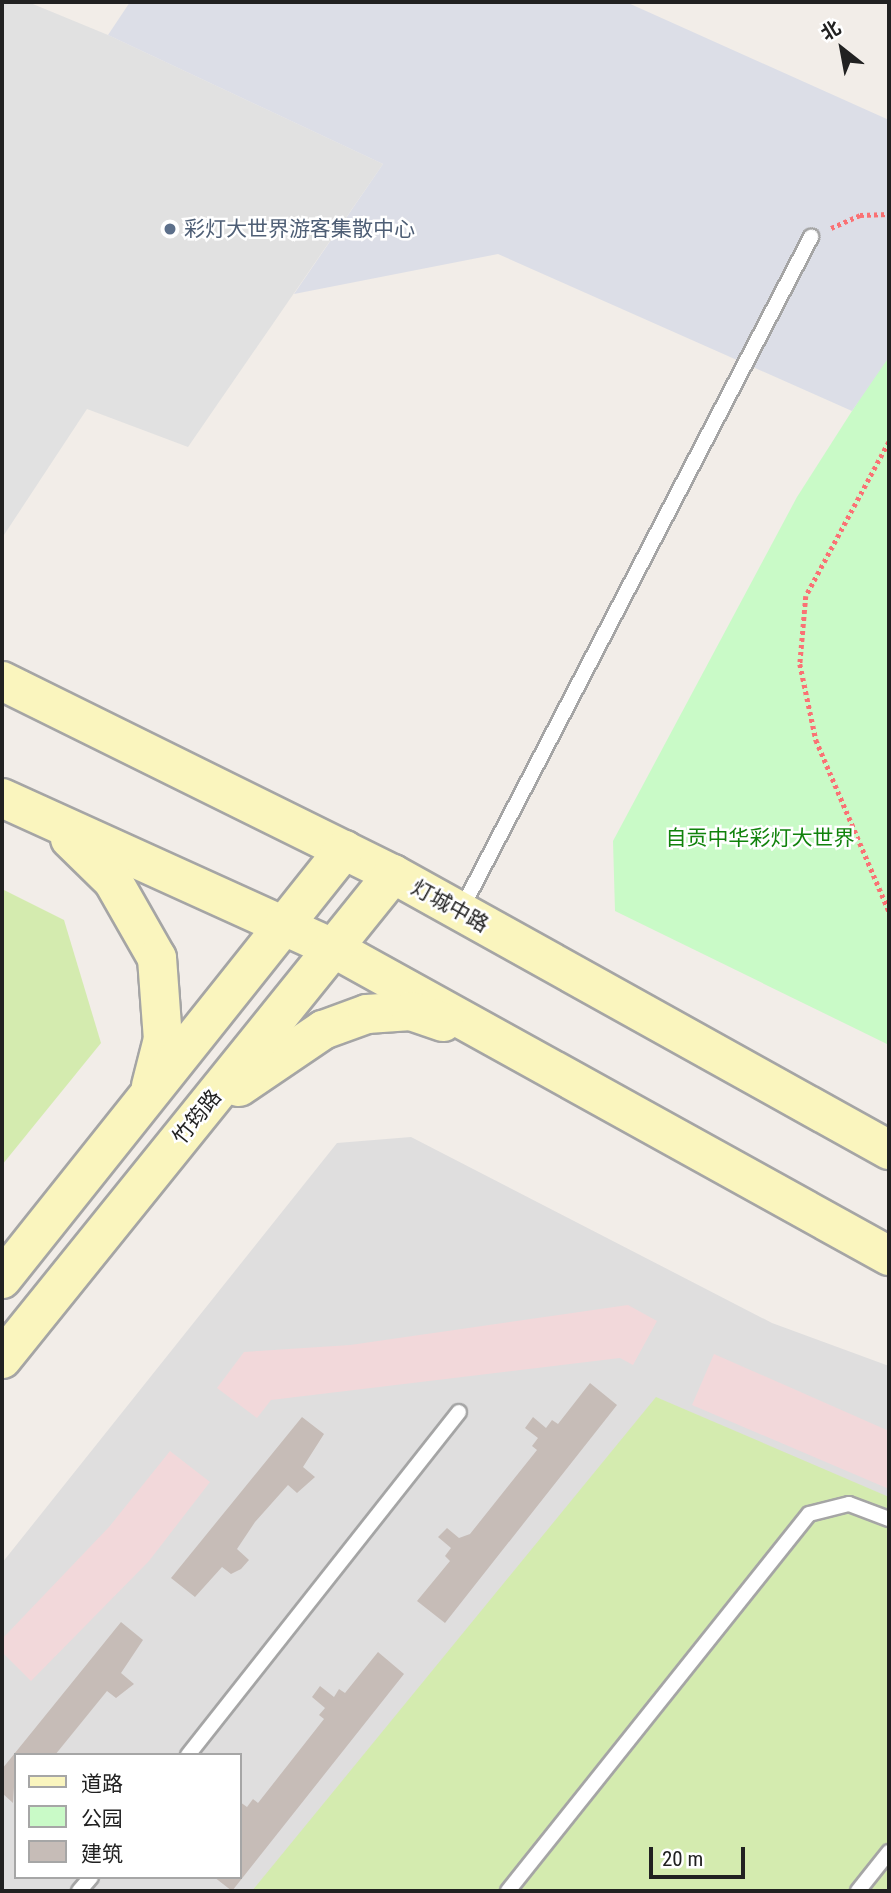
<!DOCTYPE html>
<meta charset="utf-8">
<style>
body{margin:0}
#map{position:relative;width:891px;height:1893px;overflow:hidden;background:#f2ede8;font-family:"Roboto Condensed","Noto Sans SC",sans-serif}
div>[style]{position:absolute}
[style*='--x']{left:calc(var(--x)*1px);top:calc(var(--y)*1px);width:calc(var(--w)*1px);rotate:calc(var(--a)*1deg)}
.residential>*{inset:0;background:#dfdede}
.commercial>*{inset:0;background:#f2d8da}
.grass>*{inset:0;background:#d4ebaf}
.park>*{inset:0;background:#c9fac7}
.parking>*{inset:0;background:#e1e1e1}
.plaza>*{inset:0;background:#dcdee7}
.building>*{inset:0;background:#c6bcb7}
.path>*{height:4.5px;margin-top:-2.25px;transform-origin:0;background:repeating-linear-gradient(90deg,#fa7174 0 3.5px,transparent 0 7px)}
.roads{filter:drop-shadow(2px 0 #a5a5a5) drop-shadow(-2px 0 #a5a5a5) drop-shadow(0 2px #a5a5a5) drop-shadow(0 -2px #a5a5a5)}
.lane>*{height:14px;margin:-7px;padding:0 7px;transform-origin:7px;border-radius:7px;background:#fff}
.secondary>*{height:38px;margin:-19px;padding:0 19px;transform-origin:19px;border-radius:19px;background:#faf5be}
.dots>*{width:19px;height:19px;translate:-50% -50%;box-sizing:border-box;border:4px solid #fff;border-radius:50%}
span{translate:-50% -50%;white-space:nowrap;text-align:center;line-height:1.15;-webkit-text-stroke:5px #fff;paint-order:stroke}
.service-label{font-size:21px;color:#4e5e75}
.left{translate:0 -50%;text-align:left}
.park-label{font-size:21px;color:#11830c}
.street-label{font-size:21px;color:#212121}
.frame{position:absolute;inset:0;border:4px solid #212121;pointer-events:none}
.legend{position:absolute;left:14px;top:1753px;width:228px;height:126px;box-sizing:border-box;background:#fff;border:2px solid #a6a6a6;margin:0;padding:9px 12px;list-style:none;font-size:21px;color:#212121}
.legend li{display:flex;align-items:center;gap:14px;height:35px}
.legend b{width:35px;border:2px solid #a6a6a6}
.north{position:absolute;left:807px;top:14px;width:70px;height:70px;-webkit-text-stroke:5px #fff;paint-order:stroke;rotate:329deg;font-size:19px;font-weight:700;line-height:28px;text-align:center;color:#212121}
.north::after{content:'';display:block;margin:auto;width:24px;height:32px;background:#212121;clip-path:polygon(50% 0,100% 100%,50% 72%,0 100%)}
.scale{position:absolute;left:649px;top:1847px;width:96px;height:32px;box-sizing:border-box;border:4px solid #212121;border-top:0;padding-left:9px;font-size:21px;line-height:24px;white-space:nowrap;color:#212121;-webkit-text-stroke:5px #fff;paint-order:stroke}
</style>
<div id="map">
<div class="residential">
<i style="clip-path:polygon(evenodd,411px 1137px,772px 1323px,889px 1366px,889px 1891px,2px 1891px,2px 1563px,337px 1143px,411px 1137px,16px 1755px,240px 1755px,240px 1877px,16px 1877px,16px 1755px)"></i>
</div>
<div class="commercial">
<i style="clip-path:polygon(628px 1305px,657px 1321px,633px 1365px,620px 1358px,271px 1400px,257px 1418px,217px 1388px,244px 1352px,350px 1345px)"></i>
<i style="clip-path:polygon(714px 1354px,889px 1431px,889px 1489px,692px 1405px)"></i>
<i style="clip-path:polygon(170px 1451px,210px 1482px,149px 1561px,31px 1681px,2px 1652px,2px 1639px,109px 1527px)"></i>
</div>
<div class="grass">
<i style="clip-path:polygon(2px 889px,64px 920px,101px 1043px,2px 1165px)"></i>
<i style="clip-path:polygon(656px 1397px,889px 1497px,889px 1891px,252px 1891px)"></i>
</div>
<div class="park">
<i style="clip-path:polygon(889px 353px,889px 1045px,615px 911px,613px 841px,797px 497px)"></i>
</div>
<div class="parking">
<i style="clip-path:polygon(2px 2px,28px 2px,108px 35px,383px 164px,188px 447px,87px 409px,2px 538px)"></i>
</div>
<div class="plaza">
<i style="clip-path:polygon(130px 2px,626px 2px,889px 120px,889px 357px,852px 411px,498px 254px,294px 294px,383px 164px,108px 35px)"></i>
</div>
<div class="building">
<i style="clip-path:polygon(590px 1383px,617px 1405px,445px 1623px,417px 1601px,450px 1561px,445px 1556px,451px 1548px,438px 1537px,447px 1528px,459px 1538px,470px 1534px,537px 1450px,532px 1446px,538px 1438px,525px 1428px,533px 1417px,546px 1428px,552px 1420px,558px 1424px)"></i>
<i style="clip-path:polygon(302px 1417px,324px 1434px,303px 1467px,315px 1477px,297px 1493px,288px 1485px,255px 1522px,237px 1549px,249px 1560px,241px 1569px,231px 1574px,222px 1567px,195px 1597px,171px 1578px)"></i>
<i style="clip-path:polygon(121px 1622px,143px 1640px,121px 1673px,134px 1684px,116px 1698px,107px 1691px,55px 1755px,16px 1755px,13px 1803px,2px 1793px,2px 1769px)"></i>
<i style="clip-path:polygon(378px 1652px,404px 1674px,232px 1891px,214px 1877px,240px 1877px,240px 1802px,247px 1807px,253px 1799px,258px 1803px,324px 1719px,319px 1715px,325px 1708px,312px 1697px,320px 1686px,334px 1697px,339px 1689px,345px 1693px)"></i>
</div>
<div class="path">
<i style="--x:831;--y:228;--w:32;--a:-24"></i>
<i style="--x:860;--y:215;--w:29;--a:-2"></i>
<i style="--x:889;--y:442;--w:175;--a:118.3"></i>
<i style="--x:806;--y:596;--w:68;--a:95"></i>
<i style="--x:800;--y:664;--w:78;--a:78.1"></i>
<i style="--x:816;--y:740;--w:186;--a:66.9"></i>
</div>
<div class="roads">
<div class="lane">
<i style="--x:461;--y:910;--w:759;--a:-62.52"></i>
<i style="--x:188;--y:1755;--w:437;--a:-51.7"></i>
<i style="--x:79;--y:1891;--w:18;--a:-49"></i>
<i style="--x:508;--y:1891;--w:482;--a:-51.4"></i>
<i style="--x:809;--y:1514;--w:41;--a:-14"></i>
<i style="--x:849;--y:1504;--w:43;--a:20.6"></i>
<i style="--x:858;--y:1891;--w:50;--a:-51.5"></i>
</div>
<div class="secondary">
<i style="--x:2;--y:681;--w:436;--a:26.3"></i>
<i style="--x:393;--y:874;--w:568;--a:29.09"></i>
<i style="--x:2;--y:798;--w:363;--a:24.4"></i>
<i style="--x:333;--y:948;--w:636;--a:28.98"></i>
<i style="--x:70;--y:839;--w:60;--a:44.3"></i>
<i style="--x:113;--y:881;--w:89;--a:60.3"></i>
<i style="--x:157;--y:958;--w:81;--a:85.8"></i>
<i style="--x:163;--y:1039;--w:49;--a:104.3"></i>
<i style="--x:239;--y:1087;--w:102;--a:-34.2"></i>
<i style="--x:323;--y:1030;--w:47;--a:-20"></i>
<i style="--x:367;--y:1014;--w:44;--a:-3.9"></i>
<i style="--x:411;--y:1011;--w:34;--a:19"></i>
<i style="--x:2;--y:1279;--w:549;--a:-51.44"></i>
<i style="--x:2;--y:1359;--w:623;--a:-51.12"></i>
</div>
</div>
<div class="dots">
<i style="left:170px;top:229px;background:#5c6f8a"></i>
</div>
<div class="service-label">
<span class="left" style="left:184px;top:229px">彩灯大世界游客集散中心</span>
</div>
<div class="park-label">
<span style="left:760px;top:838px">自贡中华彩灯大世界</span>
</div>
<div class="street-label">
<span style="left:450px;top:906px;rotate:29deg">灯城中路</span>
<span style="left:197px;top:1117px;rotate:-51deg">竹筠路</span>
</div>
<div class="frame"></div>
<ul class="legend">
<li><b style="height:9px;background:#faf5be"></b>道路</li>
<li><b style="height:19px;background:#c9fac7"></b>公园</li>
<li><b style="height:19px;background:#c6bcb7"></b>建筑</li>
</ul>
<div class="north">北</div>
<div class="scale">20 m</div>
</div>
